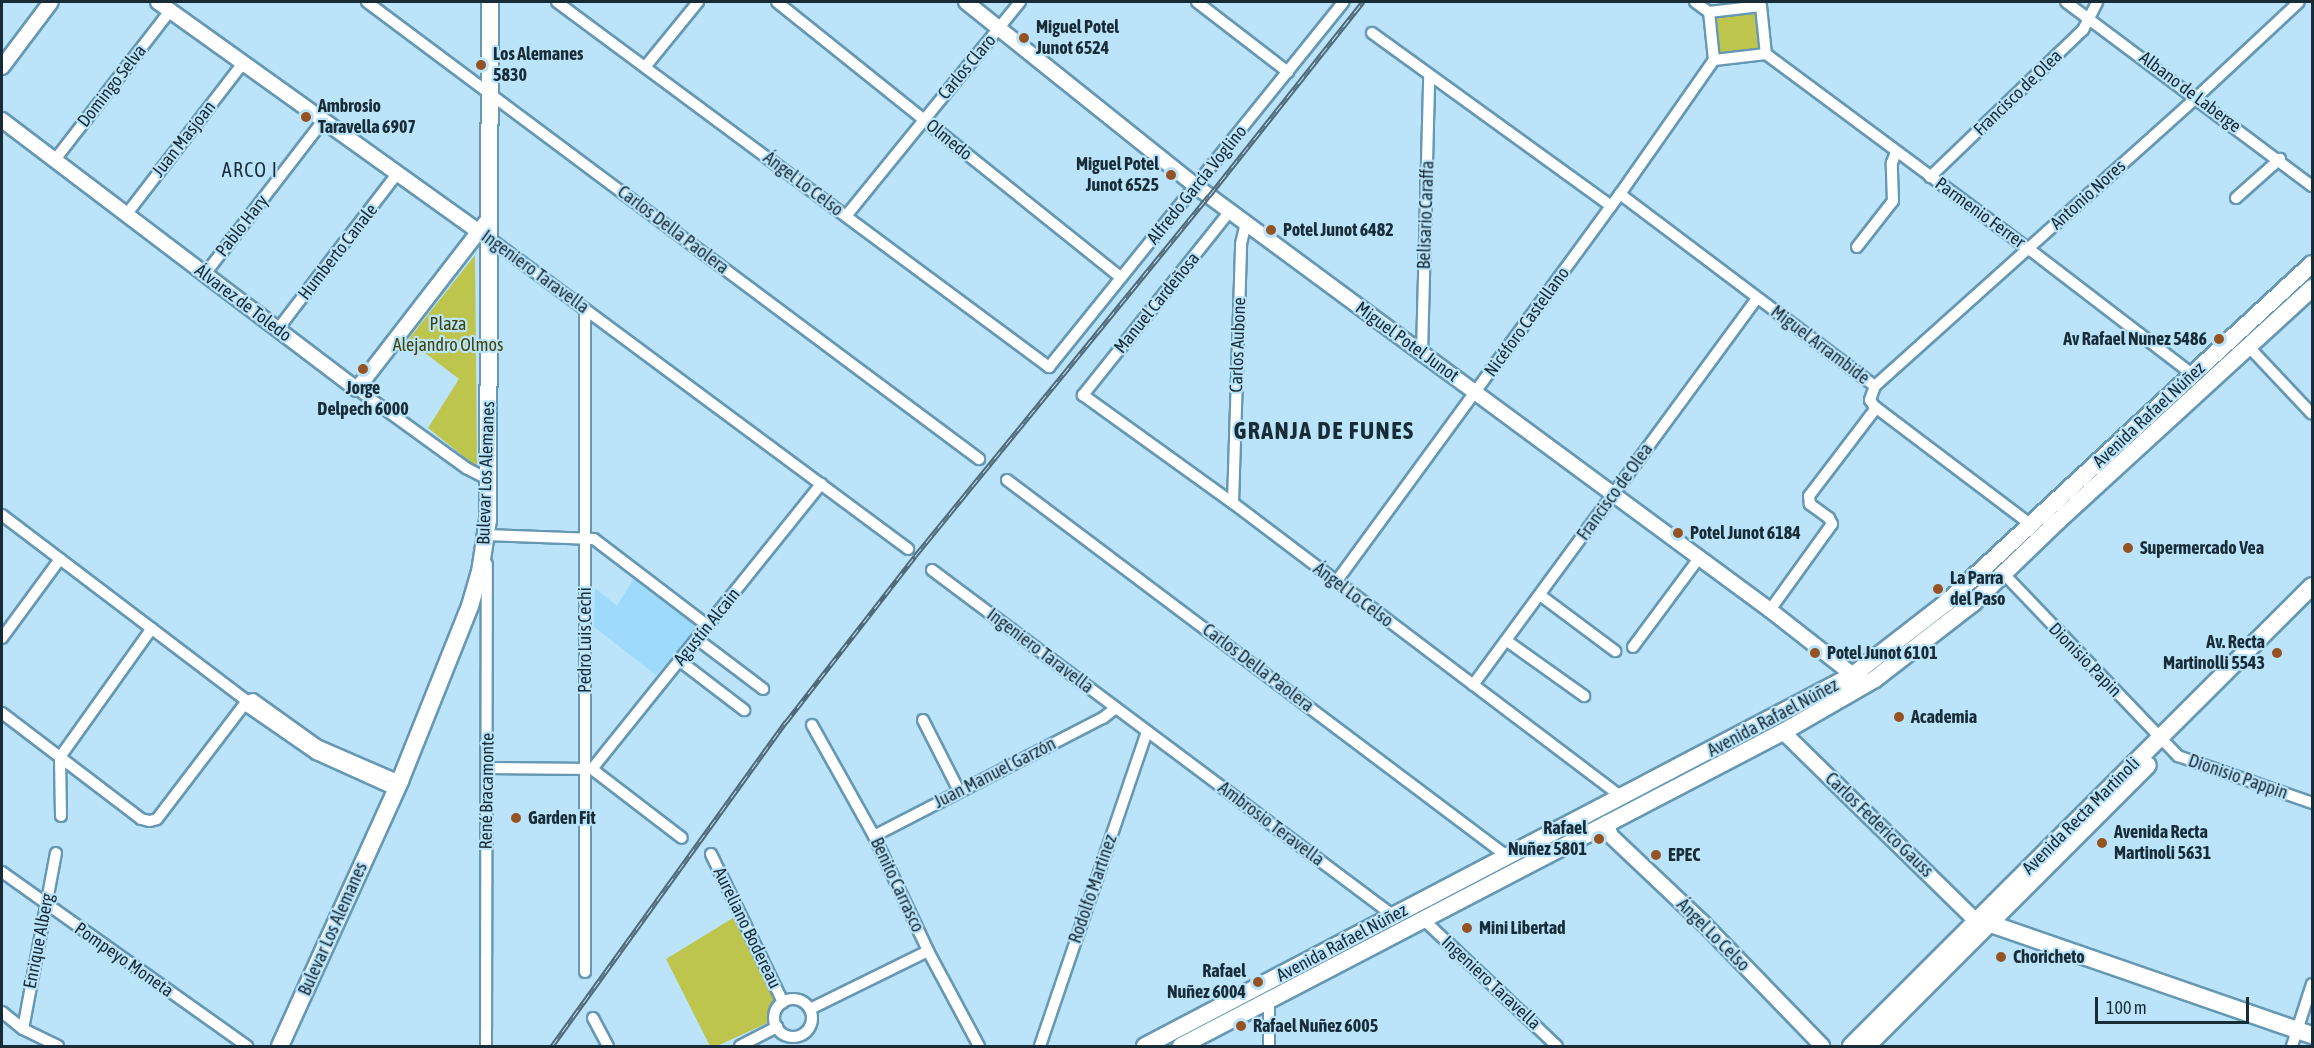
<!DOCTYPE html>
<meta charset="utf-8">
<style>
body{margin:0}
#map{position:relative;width:2314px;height:1048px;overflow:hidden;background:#bbe4fb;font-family:"Asap Condensed",sans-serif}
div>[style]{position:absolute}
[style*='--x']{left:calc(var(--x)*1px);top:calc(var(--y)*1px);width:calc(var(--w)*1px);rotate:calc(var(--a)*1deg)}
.built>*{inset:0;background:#9edafb}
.green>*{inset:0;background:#bdc54c;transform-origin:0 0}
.roads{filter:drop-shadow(2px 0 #6698b3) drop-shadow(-2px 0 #6698b3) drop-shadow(0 2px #6698b3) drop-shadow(0 -2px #6698b3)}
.street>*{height:10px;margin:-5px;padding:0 5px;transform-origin:5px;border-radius:5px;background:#fff}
.street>.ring{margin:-5px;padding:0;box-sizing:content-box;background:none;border:10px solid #fff;border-radius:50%}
.secondary>*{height:14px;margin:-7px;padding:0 7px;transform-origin:7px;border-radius:7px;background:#fff}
.primary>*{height:16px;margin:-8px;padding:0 8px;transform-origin:8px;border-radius:8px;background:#fff}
.rail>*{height:5px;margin-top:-2.5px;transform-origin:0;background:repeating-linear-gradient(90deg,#bbe4fb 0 9px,#4e6a79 0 18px);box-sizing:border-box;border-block:2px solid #4e6a79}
.dots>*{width:16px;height:16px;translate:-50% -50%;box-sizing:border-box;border:3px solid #bbe4fb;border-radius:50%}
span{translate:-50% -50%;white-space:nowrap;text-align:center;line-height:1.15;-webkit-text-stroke:4.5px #bbe4fb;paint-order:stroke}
.poi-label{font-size:18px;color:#172c37;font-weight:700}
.left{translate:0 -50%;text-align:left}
.right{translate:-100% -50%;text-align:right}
.street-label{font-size:18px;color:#172c37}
.park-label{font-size:18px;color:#414407}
.neighbourhood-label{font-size:20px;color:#172c37;letter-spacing:1.5px}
.district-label{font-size:24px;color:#172c37;font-weight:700;letter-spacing:1.5px}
.frame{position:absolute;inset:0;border:3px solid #172c37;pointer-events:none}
.scale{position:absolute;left:2095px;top:997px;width:154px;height:27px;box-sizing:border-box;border:3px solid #172c37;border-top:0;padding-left:8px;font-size:18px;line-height:21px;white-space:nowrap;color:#172c37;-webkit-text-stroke:4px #bbe4fb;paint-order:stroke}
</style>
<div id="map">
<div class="built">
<i style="clip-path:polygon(634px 578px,698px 626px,656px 675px,594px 627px,595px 588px,617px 606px)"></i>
</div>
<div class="green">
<i style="left:1757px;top:9px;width:43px;height:45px;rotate:83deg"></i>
<i style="clip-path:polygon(475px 255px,477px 467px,428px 428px,459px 379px,408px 340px)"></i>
<i style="clip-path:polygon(733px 918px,774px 998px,768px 1011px,767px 1023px,717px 1046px,710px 1046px,666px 959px)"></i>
</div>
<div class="roads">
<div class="street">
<i style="--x:367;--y:2;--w:764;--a:36.75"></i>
<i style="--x:557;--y:2;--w:613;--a:36.57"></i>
<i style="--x:1049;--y:367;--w:469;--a:-51.1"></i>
<i style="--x:777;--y:2;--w:441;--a:38.7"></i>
<i style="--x:1197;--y:2;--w:115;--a:37.6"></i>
<i style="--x:1695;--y:2;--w:17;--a:36"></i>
<i style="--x:2066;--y:2;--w:307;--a:36.8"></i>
<i style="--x:1761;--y:6;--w:48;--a:84.1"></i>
<i style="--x:1766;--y:54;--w:52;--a:173.4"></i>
<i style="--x:1714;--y:60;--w:48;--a:-95.9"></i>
<i style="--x:1709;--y:12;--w:52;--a:-6.6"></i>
<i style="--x:1372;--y:33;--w:295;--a:35.9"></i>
<i style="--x:1766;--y:54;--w:327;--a:36.6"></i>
<i style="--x:2029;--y:249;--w:205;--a:37.5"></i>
<i style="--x:645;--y:67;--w:84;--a:-50.8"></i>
<i style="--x:54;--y:161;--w:190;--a:-52.3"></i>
<i style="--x:1930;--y:177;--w:212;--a:-43.9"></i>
<i style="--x:2083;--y:30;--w:31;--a:-63"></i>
<i style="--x:1620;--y:194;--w:319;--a:37"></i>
<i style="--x:1875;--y:386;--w:15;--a:110"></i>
<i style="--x:1870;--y:400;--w:7;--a:56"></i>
<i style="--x:1874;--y:406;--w:196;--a:37.1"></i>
<i style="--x:2236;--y:198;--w:59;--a:-41.6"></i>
<i style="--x:1230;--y:211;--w:236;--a:128.6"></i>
<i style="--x:1083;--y:395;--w:185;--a:35.8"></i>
<i style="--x:1233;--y:503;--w:488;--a:37.1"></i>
<i style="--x:126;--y:215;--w:192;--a:-52.4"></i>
<i style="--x:846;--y:216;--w:276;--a:-50.9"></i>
<i style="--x:489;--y:238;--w:522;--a:36.58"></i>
<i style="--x:1857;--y:247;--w:58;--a:-52"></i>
<i style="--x:1893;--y:201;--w:38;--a:-92"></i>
<i style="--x:1892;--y:163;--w:12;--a:-70"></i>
<i style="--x:205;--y:274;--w:193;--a:-52.4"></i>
<i style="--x:585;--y:309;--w:663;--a:90"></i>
<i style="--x:278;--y:329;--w:195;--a:-52.5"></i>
<i style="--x:2248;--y:346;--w:93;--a:46.7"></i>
<i style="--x:1422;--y:353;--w:275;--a:-88.5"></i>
<i style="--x:1875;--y:386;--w:433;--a:-41.9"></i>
<i style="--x:2197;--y:97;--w:139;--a:-43"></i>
<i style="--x:357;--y:389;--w:135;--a:35.9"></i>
<i style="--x:466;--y:468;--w:25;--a:27"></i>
<i style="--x:1007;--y:480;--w:627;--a:36.96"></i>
<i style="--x:1233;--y:503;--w:259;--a:-88.2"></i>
<i style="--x:1241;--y:244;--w:22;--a:-77"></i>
<i style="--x:2;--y:515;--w:308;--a:37.2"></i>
<i style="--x:247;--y:701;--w:6;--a:81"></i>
<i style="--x:248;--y:707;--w:83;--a:34.7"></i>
<i style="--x:316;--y:754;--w:88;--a:24.2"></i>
<i style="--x:486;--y:542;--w:7;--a:-90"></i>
<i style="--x:486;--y:535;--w:108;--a:2.1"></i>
<i style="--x:594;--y:539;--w:143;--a:37.3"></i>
<i style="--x:932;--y:570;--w:577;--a:36.83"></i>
<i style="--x:2004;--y:574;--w:252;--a:46.3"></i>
<i style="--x:2178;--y:756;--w:142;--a:19.3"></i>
<i style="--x:1336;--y:582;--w:481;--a:-53.8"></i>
<i style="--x:1620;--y:194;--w:164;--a:-55"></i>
<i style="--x:1540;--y:595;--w:94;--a:36.7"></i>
<i style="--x:1770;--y:610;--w:106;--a:-54.2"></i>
<i style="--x:1832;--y:524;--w:7;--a:-117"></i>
<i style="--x:1829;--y:518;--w:24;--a:-144"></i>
<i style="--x:1810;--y:504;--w:8;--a:-97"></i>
<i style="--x:1809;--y:496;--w:111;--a:-52.7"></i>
<i style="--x:2;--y:638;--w:98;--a:-53.7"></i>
<i style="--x:697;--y:639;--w:83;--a:37.1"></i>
<i style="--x:1507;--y:641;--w:95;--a:35.5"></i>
<i style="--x:1633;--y:647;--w:111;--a:-53.4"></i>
<i style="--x:680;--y:661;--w:81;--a:37.4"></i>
<i style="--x:1473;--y:685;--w:480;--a:-53.7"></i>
<i style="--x:2;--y:713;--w:175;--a:37.3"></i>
<i style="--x:141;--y:819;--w:9;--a:13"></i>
<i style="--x:150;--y:821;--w:7;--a:-16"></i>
<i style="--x:157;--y:819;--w:148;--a:-52.7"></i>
<i style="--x:247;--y:701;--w:6;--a:-18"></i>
<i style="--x:253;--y:699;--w:79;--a:35.7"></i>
<i style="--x:317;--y:745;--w:90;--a:23.4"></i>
<i style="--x:923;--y:720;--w:80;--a:63.1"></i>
<i style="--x:812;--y:725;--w:127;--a:60.8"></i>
<i style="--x:874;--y:836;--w:127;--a:64.8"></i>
<i style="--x:928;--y:951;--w:108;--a:61.8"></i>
<i style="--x:487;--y:768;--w:105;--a:0.5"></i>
<i style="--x:592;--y:769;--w:113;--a:37.5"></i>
<i style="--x:592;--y:769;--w:366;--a:-51.2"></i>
<i style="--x:61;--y:816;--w:59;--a:-91"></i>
<i style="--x:60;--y:757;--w:158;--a:-54.5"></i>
<i style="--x:874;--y:836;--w:258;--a:-27.3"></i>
<i style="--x:1103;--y:718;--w:16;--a:-38"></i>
<i style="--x:711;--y:854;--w:165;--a:64.1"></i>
<i style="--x:2;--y:872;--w:301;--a:35.4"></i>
<i style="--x:1424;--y:920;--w:183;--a:43.5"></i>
<i class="ring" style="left:774px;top:999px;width:28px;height:28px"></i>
<i style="--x:1269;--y:1000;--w:46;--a:90"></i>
<i style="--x:810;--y:1009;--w:131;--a:-26.2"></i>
<i style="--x:2;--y:1012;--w:27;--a:39"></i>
<i style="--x:23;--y:1029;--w:39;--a:26"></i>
<i style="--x:593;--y:1018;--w:32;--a:62"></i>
<i style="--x:23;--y:1029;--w:179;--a:-79.4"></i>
<i style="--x:486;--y:1046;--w:482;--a:-89.9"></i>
<i style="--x:740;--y:1046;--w:42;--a:-27.2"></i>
<i style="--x:1040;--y:1046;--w:332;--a:-71.2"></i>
<i style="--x:2292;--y:1046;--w:65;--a:-72.1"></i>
</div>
<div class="secondary">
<i style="--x:158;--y:2;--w:402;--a:35.6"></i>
<i style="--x:966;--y:2;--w:296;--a:38.7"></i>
<i style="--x:1197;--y:187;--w:712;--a:36.44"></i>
<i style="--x:1770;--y:610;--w:105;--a:38.1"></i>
<i style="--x:1853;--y:675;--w:9;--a:21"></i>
<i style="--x:2;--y:67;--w:81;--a:-53"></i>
<i style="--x:2;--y:120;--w:445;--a:37.2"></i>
<i style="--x:357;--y:389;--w:217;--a:-52.3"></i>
<i style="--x:1783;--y:732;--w:269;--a:44.4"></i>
<i style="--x:1606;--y:823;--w:14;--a:69"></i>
<i style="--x:1611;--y:836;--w:125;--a:43.4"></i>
<i style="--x:1702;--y:922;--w:173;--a:45.9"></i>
</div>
<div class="primary">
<i style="--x:1991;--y:924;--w:340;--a:19.1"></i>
<i style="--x:280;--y:1046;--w:291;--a:-65.6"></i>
<i style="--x:400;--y:781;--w:188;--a:-68.2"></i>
<i style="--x:470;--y:606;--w:35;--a:-74"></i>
<i style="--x:480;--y:572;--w:53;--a:-81.3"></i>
<i style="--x:488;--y:520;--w:518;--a:-89.78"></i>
<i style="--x:1145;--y:1046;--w:799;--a:-27.66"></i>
<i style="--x:1853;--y:675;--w:119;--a:-37.8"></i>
<i style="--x:1947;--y:602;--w:497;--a:-42.8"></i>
<i style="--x:1181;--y:1046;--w:679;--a:-27.55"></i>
<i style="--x:1783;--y:732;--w:106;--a:-29.9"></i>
<i style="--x:1875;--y:679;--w:124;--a:-37.8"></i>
<i style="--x:1973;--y:603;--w:118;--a:-44"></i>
<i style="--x:2058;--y:521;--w:345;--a:-42.5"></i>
<i style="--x:1851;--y:1046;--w:651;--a:-44.94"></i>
<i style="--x:1867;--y:1046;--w:397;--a:-45"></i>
</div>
</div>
<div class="rail">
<i style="--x:552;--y:1046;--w:400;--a:-54.2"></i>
<i style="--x:786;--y:722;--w:210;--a:-52.1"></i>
<i style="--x:915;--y:556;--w:465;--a:-50.8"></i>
<i style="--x:1209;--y:196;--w:248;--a:-51.6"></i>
</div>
<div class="dots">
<i style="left:1024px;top:38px;background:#955222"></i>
<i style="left:481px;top:65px;background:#955222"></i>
<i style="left:306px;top:117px;background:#955222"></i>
<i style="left:1171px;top:175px;background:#955222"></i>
<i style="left:1271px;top:230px;background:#955222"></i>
<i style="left:2219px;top:339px;background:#955222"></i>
<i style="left:363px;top:369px;background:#955222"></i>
<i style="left:1678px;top:533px;background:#955222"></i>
<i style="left:2128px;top:548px;background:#955222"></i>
<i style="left:1938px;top:589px;background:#955222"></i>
<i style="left:1815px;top:653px;background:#955222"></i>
<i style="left:2277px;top:653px;background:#955222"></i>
<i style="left:1899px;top:717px;background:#955222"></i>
<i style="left:516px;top:818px;background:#955222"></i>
<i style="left:1599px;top:839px;background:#955222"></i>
<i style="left:2102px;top:843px;background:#955222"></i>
<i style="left:1656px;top:855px;background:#955222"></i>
<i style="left:1467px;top:928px;background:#955222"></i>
<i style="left:2001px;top:957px;background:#955222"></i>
<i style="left:1258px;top:982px;background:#955222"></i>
<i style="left:1241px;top:1026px;background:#955222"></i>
</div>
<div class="poi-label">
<span class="left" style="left:1036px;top:38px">Miguel Potel<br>Junot 6524</span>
<span class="left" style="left:493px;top:65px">Los Alemanes<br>5830</span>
<span class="left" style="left:318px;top:117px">Ambrosio<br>Taravella 6907</span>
<span class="right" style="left:1159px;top:175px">Miguel Potel<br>Junot 6525</span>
<span class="left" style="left:1283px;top:230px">Potel Junot 6482</span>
<span class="right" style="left:2207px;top:339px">Av Rafael Nunez 5486</span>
<span style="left:363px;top:399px">Jorge<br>Delpech 6000</span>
<span class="left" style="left:1690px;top:533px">Potel Junot 6184</span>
<span class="left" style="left:2140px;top:548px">Supermercado Vea</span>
<span class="left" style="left:1950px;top:589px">La Parra<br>del Paso</span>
<span class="right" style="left:2265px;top:653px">Av. Recta<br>Martinolli 5543</span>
<span class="left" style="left:1827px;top:653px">Potel Junot 6101</span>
<span class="left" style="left:1911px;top:717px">Academia</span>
<span class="left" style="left:528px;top:818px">Garden Fit</span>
<span class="right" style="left:1587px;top:839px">Rafael<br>Nuñez 5801</span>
<span class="left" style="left:2114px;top:843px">Avenida Recta<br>Martinoli 5631</span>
<span class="left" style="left:1668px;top:855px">EPEC</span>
<span class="left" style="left:1479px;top:928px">Mini Libertad</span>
<span class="left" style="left:2013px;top:957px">Choricheto</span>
<span class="right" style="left:1246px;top:982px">Rafael<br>Nuñez 6004</span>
<span class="left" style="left:1253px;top:1026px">Rafael Nuñez 6005</span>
</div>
<div class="street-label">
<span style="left:967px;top:67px;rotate:-50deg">Carlos Claro</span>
<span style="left:112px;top:86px;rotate:-52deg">Domingo Selva</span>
<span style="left:2190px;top:92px;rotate:37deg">Albano de Laberge</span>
<span style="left:2018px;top:93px;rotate:-44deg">Francisco de Olea</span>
<span style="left:184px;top:139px;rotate:-52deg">Juan Masjoan</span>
<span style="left:949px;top:140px;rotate:39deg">Olmedo</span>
<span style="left:803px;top:184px;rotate:37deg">Ángel Lo Celso</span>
<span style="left:1197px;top:185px;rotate:-51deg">Alfredo García Voglino</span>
<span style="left:2088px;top:195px;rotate:-42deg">Antonio Nores</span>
<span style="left:1980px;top:213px;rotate:36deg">Parmenio Ferrer</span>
<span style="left:1426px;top:215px;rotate:-88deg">Belisario Caraffa</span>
<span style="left:242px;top:226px;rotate:-52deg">Pablo Hary</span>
<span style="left:673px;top:230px;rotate:37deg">Carlos Della Paolera</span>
<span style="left:338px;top:252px;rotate:-52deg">Humberto Canale</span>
<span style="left:535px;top:272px;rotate:36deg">Ingeniero Taravella</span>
<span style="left:243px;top:303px;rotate:37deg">Álvarez de Toledo</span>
<span style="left:1157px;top:303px;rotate:-51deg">Manuel Cardeñosa</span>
<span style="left:1527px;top:322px;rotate:-54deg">Nicéforo Castellano</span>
<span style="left:1407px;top:342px;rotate:36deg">Miguel Potel Junot</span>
<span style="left:1238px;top:345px;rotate:-88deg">Carlos Aubone</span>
<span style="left:1820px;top:345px;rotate:37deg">Miguel Arrambide</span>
<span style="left:2149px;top:415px;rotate:-43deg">Avenida Rafael Núñez</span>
<span style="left:486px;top:473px;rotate:-88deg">Bulevar Los Alemanes</span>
<span style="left:1615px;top:492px;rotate:-54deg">Francisco de Olea</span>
<span style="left:1353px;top:595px;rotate:37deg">Ángel Lo Celso</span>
<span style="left:707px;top:627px;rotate:-51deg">Agustín Alcain</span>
<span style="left:585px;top:640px;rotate:-90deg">Pedro Luis Cechi</span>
<span style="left:1040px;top:651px;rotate:37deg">Ingeniero Taravella</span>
<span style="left:2085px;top:660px;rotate:46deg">Dionisio Papin</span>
<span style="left:1258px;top:668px;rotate:37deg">Carlos Della Paolera</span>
<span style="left:1773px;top:718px;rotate:-28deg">Avenida Rafael Núñez</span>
<span style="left:995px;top:773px;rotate:-27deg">Juan Manuel Garzón</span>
<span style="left:2238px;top:777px;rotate:19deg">Dionisio Pappin</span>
<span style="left:487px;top:791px;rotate:-89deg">René Bracamonte</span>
<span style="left:2081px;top:816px;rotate:-45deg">Avenida Recta Martinoli</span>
<span style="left:1271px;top:824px;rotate:37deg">Ambrosio Teravella</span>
<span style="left:1879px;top:825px;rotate:44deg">Carlos Federico Gauss</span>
<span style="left:897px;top:885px;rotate:65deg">Benito Carrasco</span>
<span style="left:1093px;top:889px;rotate:-71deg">Rodolfo Martinez</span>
<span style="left:747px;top:928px;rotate:64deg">Aureliano Bodereau</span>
<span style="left:333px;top:929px;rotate:-66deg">Bulevar Los Alemanes</span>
<span style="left:1713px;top:935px;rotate:45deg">Ángel Lo Celso</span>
<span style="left:39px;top:941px;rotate:-79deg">Enrique Alberg</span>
<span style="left:1342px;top:943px;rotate:-28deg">Avenida Rafael Núñez</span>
<span style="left:124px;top:960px;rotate:35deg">Pompeyo Moneta</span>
<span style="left:1491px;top:983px;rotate:43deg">Ingeniero Taravella</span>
</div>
<div class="park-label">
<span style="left:448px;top:335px">Plaza<br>Alejandro Olmos</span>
</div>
<div class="neighbourhood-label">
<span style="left:250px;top:169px">ARCO I</span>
</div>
<div class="district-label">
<span style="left:1324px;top:431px">GRANJA DE FUNES</span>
</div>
<div class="frame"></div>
<div class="scale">100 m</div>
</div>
